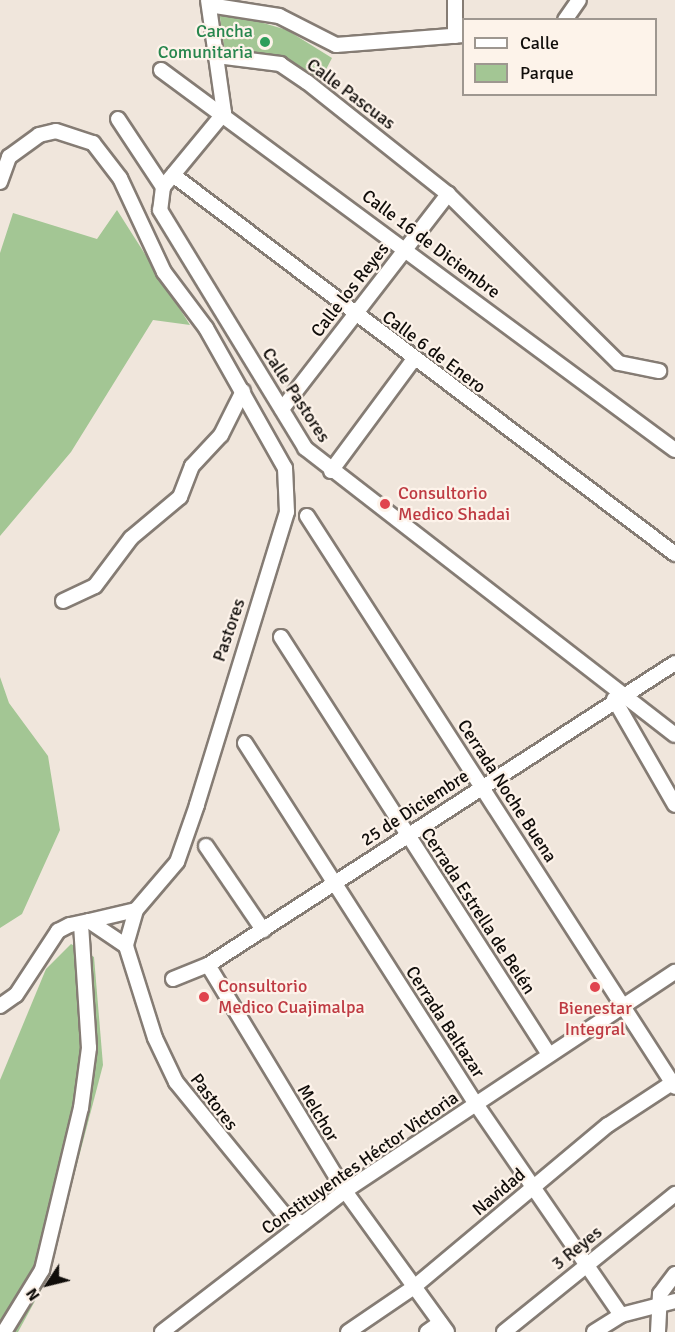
<!DOCTYPE html>
<meta charset="utf-8">
<style>
body{margin:0}
#map{position:relative;width:675px;height:1332px;overflow:hidden;background:#f0e6dc;font-family:Signika,sans-serif}
div>[style]{position:absolute}
[style*='--x']{left:calc(var(--x)*1px);top:calc(var(--y)*1px);width:calc(var(--w)*1px);rotate:calc(var(--a)*1deg)}
.green>*{inset:0;background:#a3c694}
.roads{filter:drop-shadow(2px 0 #857c74) drop-shadow(-2px 0 #857c74) drop-shadow(0 2px #857c74) drop-shadow(0 -2px #857c74)}
.minor>*{height:14px;margin:-7px;padding:0 7px;transform-origin:7px;border-radius:7px;background:#fff}
.dots>*{width:16px;height:16px;translate:-50% -50%;box-sizing:border-box;border:3px solid #fdf3ea;border-radius:50%}
span{translate:-50% -50%;white-space:nowrap;text-align:center;line-height:1.15;-webkit-text-stroke:4.5px #fdf3ea;paint-order:stroke}
.leisure-label{font-size:18px;color:#27864d}
.right{translate:-100% -50%;text-align:right}
.street-label{font-size:18px;color:#100d0a}
.health-label{font-size:18px;color:#be3a42}
.left{translate:0 -50%;text-align:left}
.legend{position:absolute;left:462px;top:18px;width:195px;height:78px;box-sizing:border-box;background:#fdf3ea;border:2px solid #9e9790;margin:0;padding:8px 10px;list-style:none;font-size:18px;color:#100d0a}
.legend li{display:flex;align-items:center;gap:12px;height:30px}
.legend b{width:30px;border:2px solid #9e9790}
.north{position:absolute;left:18px;top:1254px;width:60px;height:60px;-webkit-text-stroke:4px #fdf3ea;paint-order:stroke;rotate:235deg;font-size:16px;font-weight:700;line-height:24px;text-align:center;color:#100d0a}
.north::after{content:'';display:block;margin:auto;width:21px;height:27px;background:#100d0a;clip-path:polygon(50% 0,100% 100%,50% 72%,0 100%)}
</style>
<div id="map">
<div class="green">
<i style="clip-path:polygon(219px 10px,287px 30px,332px 58px,320px 81px,280px 60px,225px 54px)"></i>
<i style="clip-path:polygon(117px 210px,190px 325px,153px 320px,71px 452px,0 536px,0 253px,13px 213px,97px 239px)"></i>
<i style="clip-path:polygon(0 677px,9px 703px,48px 756px,60px 830px,22px 914px,0 928px)"></i>
<i style="clip-path:polygon(71px 944px,94px 957px,103px 1065px,47px 1279px,18px 1332px,0 1332px,0 1080px,46px 969px)"></i>
</div>
<div class="roads">
<div class="minor">
<i style="--x:208;--y:0;--w:114;--a:81.9"></i>
<i style="--x:224;--y:113;--w:96;--a:129.5"></i>
<i style="--x:163;--y:187;--w:23;--a:97"></i>
<i style="--x:160;--y:210;--w:279;--a:58.6"></i>
<i style="--x:305;--y:448;--w:468;--a:37.8"></i>
<i style="--x:209;--y:5;--w:71;--a:8.9"></i>
<i style="--x:279;--y:16;--w:64;--a:27"></i>
<i style="--x:336;--y:45;--w:128;--a:-4.5"></i>
<i style="--x:565;--y:20;--w:24;--a:-55"></i>
<i style="--x:455;--y:36;--w:36;--a:-90"></i>
<i style="--x:217;--y:56;--w:64;--a:7.2"></i>
<i style="--x:280;--y:64;--w:32;--a:34"></i>
<i style="--x:307;--y:82;--w:180;--a:38.5"></i>
<i style="--x:448;--y:194;--w:240;--a:44.7"></i>
<i style="--x:619;--y:363;--w:41;--a:11.3"></i>
<i style="--x:161;--y:70;--w:639;--a:36.48"></i>
<i style="--x:118;--y:119;--w:82;--a:56.5"></i>
<i style="--x:173;--y:175;--w:629;--a:37.05"></i>
<i style="--x:0;--y:182;--w:27;--a:-70"></i>
<i style="--x:9;--y:157;--w:37;--a:-36"></i>
<i style="--x:39;--y:135;--w:17;--a:-13"></i>
<i style="--x:56;--y:131;--w:39;--a:18"></i>
<i style="--x:93;--y:143;--w:44;--a:52.4"></i>
<i style="--x:120;--y:178;--w:104;--a:64.9"></i>
<i style="--x:164;--y:272;--w:70;--a:53.1"></i>
<i style="--x:206;--y:328;--w:161;--a:60.6"></i>
<i style="--x:285;--y:468;--w:44;--a:87.4"></i>
<i style="--x:287;--y:512;--w:307;--a:107.1"></i>
<i style="--x:197;--y:805;--w:60;--a:109.3"></i>
<i style="--x:177;--y:862;--w:63;--a:130.5"></i>
<i style="--x:136;--y:910;--w:37;--a:106"></i>
<i style="--x:126;--y:946;--w:96;--a:72.5"></i>
<i style="--x:155;--y:1038;--w:49;--a:64.5"></i>
<i style="--x:176;--y:1082;--w:169;--a:50.8"></i>
<i style="--x:283;--y:1213;--w:21;--a:28"></i>
<i style="--x:282;--y:409;--w:272;--a:-52.3"></i>
<i style="--x:331;--y:471;--w:138;--a:-53.5"></i>
<i style="--x:307;--y:516;--w:679;--a:57.2"></i>
<i style="--x:63;--y:601;--w:35;--a:-25"></i>
<i style="--x:95;--y:586;--w:60;--a:-53.1"></i>
<i style="--x:131;--y:538;--w:64;--a:-39.9"></i>
<i style="--x:180;--y:497;--w:33;--a:-69"></i>
<i style="--x:192;--y:466;--w:42;--a:-46.9"></i>
<i style="--x:221;--y:435;--w:49;--a:-63.4"></i>
<i style="--x:281;--y:637;--w:494;--a:57.3"></i>
<i style="--x:614;--y:699;--w:122;--a:60.1"></i>
<i style="--x:245;--y:743;--w:429;--a:57.4"></i>
<i style="--x:476;--y:1104;--w:256;--a:55.5"></i>
<i style="--x:206;--y:846;--w:102;--a:55.8"></i>
<i style="--x:89;--y:921;--w:48;--a:-13.2"></i>
<i style="--x:208;--y:965;--w:264;--a:58.8"></i>
<i style="--x:345;--y:1191;--w:174;--a:54.1"></i>
<i style="--x:173;--y:979;--w:38;--a:-22"></i>
<i style="--x:208;--y:965;--w:556;--a:-32.89"></i>
<i style="--x:0;--y:1006;--w:19;--a:-35"></i>
<i style="--x:16;--y:995;--w:77;--a:-56.7"></i>
<i style="--x:58;--y:931;--w:13;--a:-27"></i>
<i style="--x:70;--y:925;--w:19;--a:-12"></i>
<i style="--x:89;--y:921;--w:45;--a:34"></i>
<i style="--x:4;--y:1332;--w:73;--a:-58.5"></i>
<i style="--x:42;--y:1270;--w:167;--a:-76.5"></i>
<i style="--x:81;--y:1108;--w:61;--a:-82.4"></i>
<i style="--x:89;--y:1048;--w:125;--a:-93.7"></i>
<i style="--x:162;--y:1332;--w:231;--a:-37.6"></i>
<i style="--x:345;--y:1191;--w:396;--a:-33.6"></i>
<i style="--x:348;--y:1332;--w:80;--a:-34.3"></i>
<i style="--x:414;--y:1287;--w:253;--a:-39.9"></i>
<i style="--x:608;--y:1125;--w:80;--a:-33.3"></i>
<i style="--x:427;--y:1332;--w:16;--a:-35"></i>
<i style="--x:504;--y:1332;--w:220;--a:-38.9"></i>
<i style="--x:594;--y:1332;--w:32;--a:-32"></i>
<i style="--x:621;--y:1315;--w:56;--a:-14.5"></i>
<i style="--x:658;--y:1332;--w:38;--a:-87"></i>
<i style="--x:660;--y:1294;--w:25;--a:-53"></i>
</div>
</div>
<div class="dots">
<i style="left:265px;top:42px;background:#2e9e5b"></i>
<i style="left:385px;top:504px;background:#e0444e"></i>
<i style="left:595px;top:987px;background:#e0444e"></i>
<i style="left:204px;top:997px;background:#e0444e"></i>
</div>
<div class="leisure-label">
<span class="right" style="left:253px;top:42px">Cancha<br>Comunitaria</span>
</div>
<div class="street-label">
<span style="left:351px;top:94px;rotate:37deg">Calle Pascuas</span>
<span style="left:431px;top:244px;rotate:37deg">Calle 16 de Diciembre</span>
<span style="left:350px;top:290px;rotate:-52deg">Calle los Reyes</span>
<span style="left:434px;top:352px;rotate:37deg">Calle 6 de Enero</span>
<span style="left:296px;top:395px;rotate:57deg">Calle Pastores</span>
<span style="left:229px;top:630px;rotate:-71deg">Pastores</span>
<span style="left:507px;top:791px;rotate:57deg">Cerrada Noche Buena</span>
<span style="left:415px;top:808px;rotate:-33deg">25 de Diciembre</span>
<span style="left:478px;top:911px;rotate:57deg">Cerrada Estrella de Belén</span>
<span style="left:445px;top:1022px;rotate:57deg">Cerrada Baltazar</span>
<span style="left:214px;top:1102px;rotate:53deg">Pastores</span>
<span style="left:318px;top:1113px;rotate:59deg">Melchor</span>
<span style="left:360px;top:1163px;rotate:-35deg">Constituyentes Héctor Victoria</span>
<span style="left:499px;top:1192px;rotate:-40deg">Navidad</span>
<span style="left:577px;top:1248px;rotate:-39deg">3 Reyes</span>
</div>
<div class="health-label">
<span class="left" style="left:398px;top:504px">Consultorio<br>Medico Shadai</span>
<span class="left" style="left:218px;top:997px">Consultorio<br>Medico Cuajimalpa</span>
<span style="left:595px;top:1019px">Bienestar<br>Integral</span>
</div>
<ul class="legend">
<li><b style="height:8px;background:#fff"></b>Calle</li>
<li><b style="height:16px;background:#a3c694"></b>Parque</li>
</ul>
<div class="north">N</div>
</div>
